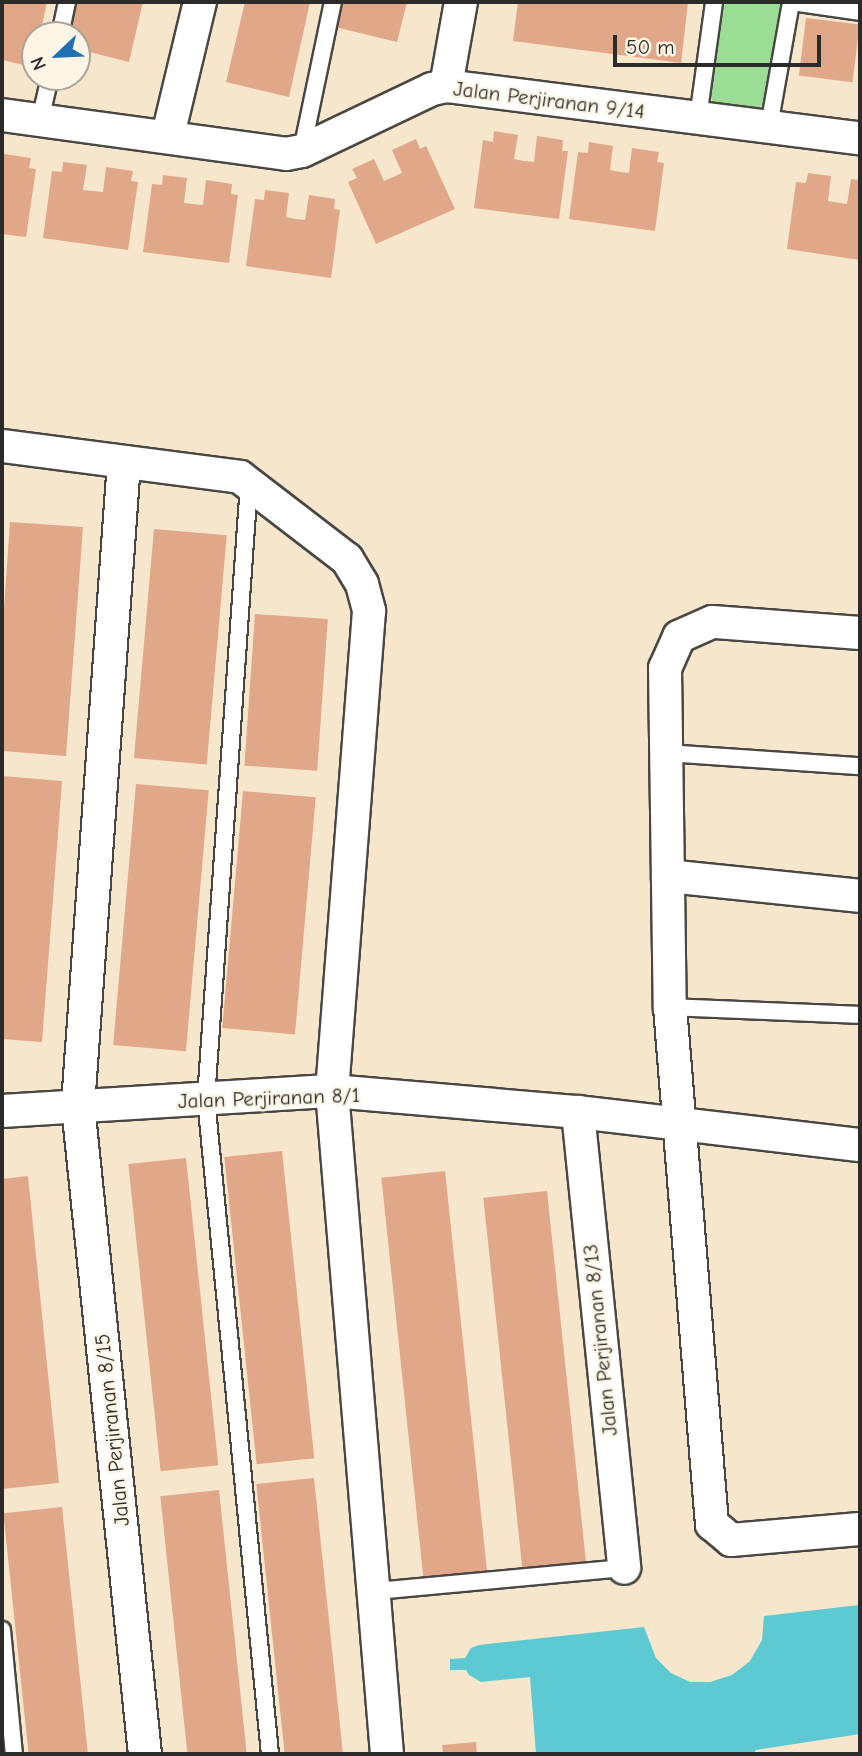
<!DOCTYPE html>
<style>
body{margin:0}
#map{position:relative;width:862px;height:1756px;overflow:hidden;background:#f6e6cc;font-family:"Comic Neue",sans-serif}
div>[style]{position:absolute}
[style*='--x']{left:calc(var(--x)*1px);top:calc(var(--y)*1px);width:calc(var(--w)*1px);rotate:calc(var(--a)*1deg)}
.green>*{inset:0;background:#9bdd94}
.water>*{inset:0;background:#5dcad3}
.building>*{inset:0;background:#e1a789;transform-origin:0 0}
.roads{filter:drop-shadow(2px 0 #494743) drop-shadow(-2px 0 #494743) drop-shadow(0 2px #494743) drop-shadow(0 -2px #494743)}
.service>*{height:16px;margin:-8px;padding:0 8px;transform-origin:8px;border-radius:8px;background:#fff}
.minor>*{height:32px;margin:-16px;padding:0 16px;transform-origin:16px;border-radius:16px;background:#fff}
span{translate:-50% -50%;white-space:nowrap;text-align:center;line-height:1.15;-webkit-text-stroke:5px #fcf5e5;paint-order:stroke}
.street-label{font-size:21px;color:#2b2b2b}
.frame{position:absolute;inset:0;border:4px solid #2b2b2b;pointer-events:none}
.north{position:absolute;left:21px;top:21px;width:70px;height:70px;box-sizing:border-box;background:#fcf5e5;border:2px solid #a8a49b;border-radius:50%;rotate:247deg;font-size:19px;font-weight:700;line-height:28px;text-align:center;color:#2b2b2b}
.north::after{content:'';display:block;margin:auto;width:24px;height:32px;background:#1f6fb2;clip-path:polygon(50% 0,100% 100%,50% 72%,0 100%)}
.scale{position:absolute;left:613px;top:35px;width:208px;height:32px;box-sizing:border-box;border:4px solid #2b2b2b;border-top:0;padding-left:9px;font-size:21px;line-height:24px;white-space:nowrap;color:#2b2b2b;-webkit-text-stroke:5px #fcf5e5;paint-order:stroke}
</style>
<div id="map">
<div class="green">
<i style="clip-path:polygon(725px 2px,783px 2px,763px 105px,757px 108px,713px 102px,708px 91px)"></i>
</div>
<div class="water">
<i style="clip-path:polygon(859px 1605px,860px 1734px,756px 1750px,753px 1754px,536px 1754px,530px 1677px,481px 1682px,469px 1675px,466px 1670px,450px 1670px,450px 1659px,465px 1658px,471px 1648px,479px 1645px,644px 1627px,656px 1658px,671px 1673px,690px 1682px,710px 1682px,732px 1675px,750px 1661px,762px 1640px,764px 1616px)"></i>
</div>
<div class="building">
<i style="clip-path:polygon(2px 2px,47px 2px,40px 35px,35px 35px,33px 67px,2px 60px)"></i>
<i style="clip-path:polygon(77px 2px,143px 2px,129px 62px,77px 49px,77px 35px,69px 35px)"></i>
<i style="clip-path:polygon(245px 2px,310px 2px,289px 97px,226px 82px)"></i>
<i style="clip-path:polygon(341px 2px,407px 2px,397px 42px,335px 27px)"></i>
<i style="clip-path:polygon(518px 2px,688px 3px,681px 63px,513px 41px)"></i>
<i style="left:806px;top:18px;width:54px;height:58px;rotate:7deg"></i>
<i style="clip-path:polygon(494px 131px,518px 135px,514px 159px,524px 161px,534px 162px,537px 136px,563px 140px,562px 151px,568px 151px,559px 219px,474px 208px,483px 140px,493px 142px)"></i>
<i style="clip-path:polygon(416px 139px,420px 149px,426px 146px,455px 209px,376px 244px,348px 182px,357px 178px,352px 169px,374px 159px,384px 181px,402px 173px,392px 150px)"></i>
<i style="clip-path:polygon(589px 142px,613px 146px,610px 170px,620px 172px,629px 173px,632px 148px,659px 152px,657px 162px,664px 163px,655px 231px,569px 219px,578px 152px,588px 153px)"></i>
<i style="clip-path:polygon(4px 154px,31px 158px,29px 168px,36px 169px,26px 237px,2px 234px)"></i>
<i style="clip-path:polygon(63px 162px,87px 165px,83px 190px,103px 192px,106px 167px,133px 171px,131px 181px,138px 182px,128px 250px,43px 238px,52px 171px,62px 172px)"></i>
<i style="clip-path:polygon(808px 173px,831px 176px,828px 201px,847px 204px,851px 179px,860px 180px,860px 260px,787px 249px,796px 182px,806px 183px)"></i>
<i style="clip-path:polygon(163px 175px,187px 178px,184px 203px,203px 205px,206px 180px,232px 184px,231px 194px,238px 195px,229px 263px,143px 252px,152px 184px,162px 185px)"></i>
<i style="clip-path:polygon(265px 190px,289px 193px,286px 217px,296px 219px,305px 220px,309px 195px,335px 199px,334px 209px,340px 210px,331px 278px,246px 266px,255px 199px,264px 200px)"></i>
<i style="clip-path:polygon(10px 522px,83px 527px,66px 756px,2px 751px,2px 637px)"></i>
<i style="left:154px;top:529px;width:73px;height:230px;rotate:5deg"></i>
<i style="left:255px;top:614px;width:73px;height:152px;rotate:4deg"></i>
<i style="clip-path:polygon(2px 776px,62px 781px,42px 1042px,2px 1039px)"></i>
<i style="left:136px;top:784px;width:73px;height:262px;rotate:5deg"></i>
<i style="left:243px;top:791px;width:73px;height:238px;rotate:5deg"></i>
<i style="left:282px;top:1151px;width:309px;height:58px;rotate:84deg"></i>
<i style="left:186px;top:1158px;width:309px;height:58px;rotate:84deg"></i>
<i style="left:445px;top:1171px;width:403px;height:64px;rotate:84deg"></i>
<i style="clip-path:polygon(28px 1176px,59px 1483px,2px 1489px,2px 1179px)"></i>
<i style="left:547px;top:1191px;width:373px;height:64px;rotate:84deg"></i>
<i style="left:314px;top:1478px;width:277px;height:58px;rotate:84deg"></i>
<i style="left:219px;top:1490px;width:265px;height:59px;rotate:84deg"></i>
<i style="left:62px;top:1507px;width:248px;height:59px;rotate:84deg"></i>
<i style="clip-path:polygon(476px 1742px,477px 1754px,443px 1754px,442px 1745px)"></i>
</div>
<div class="roads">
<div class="service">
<i style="--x:791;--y:2;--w:70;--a:8.2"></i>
<i style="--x:60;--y:35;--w:34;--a:-78"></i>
<i style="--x:698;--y:118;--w:117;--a:-82.1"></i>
<i style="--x:40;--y:120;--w:44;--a:-76.9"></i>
<i style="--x:769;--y:126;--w:126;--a:-79.9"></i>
<i style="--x:302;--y:150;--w:151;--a:-78.2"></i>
<i style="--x:249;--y:484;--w:617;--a:94"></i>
<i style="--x:206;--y:1099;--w:658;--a:84.42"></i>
<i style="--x:667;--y:753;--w:193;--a:3.9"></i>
<i style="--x:670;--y:1007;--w:190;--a:2.4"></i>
<i style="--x:376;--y:1591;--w:249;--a:-5.3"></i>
<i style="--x:2;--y:1630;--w:125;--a:84.5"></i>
</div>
<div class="minor">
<i style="--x:446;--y:86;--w:85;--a:-79.9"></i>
<i style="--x:2;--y:115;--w:287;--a:7.8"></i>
<i style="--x:286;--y:154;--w:16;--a:-11"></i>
<i style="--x:302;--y:151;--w:144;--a:-25.5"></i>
<i style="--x:432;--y:89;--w:14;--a:-12"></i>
<i style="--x:446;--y:86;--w:417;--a:7.2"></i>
<i style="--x:168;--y:135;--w:137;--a:-76.5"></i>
<i style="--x:2;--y:446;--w:240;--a:7.4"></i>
<i style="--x:240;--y:477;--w:135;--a:37.5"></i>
<i style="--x:347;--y:559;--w:29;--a:59"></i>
<i style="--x:362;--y:584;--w:28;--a:75"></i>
<i style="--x:369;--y:611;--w:481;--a:94.4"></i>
<i style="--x:332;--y:1091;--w:665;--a:85.26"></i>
<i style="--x:124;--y:462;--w:646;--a:94.09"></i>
<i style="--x:78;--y:1106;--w:651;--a:84.1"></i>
<i style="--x:860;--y:633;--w:148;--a:-175.7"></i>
<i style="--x:712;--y:622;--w:36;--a:156"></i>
<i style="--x:679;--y:637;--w:34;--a:114"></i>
<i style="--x:665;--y:668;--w:339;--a:89.2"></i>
<i style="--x:670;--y:1007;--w:519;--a:85.36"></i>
<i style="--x:712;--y:1524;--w:25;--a:40"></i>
<i style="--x:731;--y:1540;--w:129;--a:-4.9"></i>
<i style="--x:668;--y:876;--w:193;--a:5.9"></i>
<i style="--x:2;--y:1111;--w:331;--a:-3.5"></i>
<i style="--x:332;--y:1091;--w:247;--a:4.9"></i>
<i style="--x:578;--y:1112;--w:284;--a:6.7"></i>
<i style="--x:578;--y:1112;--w:458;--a:84.2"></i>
</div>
</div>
<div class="street-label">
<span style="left:549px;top:100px;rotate:7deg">Jalan Perjiranan 9/14</span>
<span style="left:269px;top:1098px;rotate:-2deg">Jalan Perjiranan 8/1</span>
<span style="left:600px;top:1340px;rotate:-96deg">Jalan Perjiranan 8/13</span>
<span style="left:112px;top:1430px;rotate:-96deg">Jalan Perjiranan 8/15</span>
</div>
<div class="frame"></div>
<div class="north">N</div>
<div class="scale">50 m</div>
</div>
